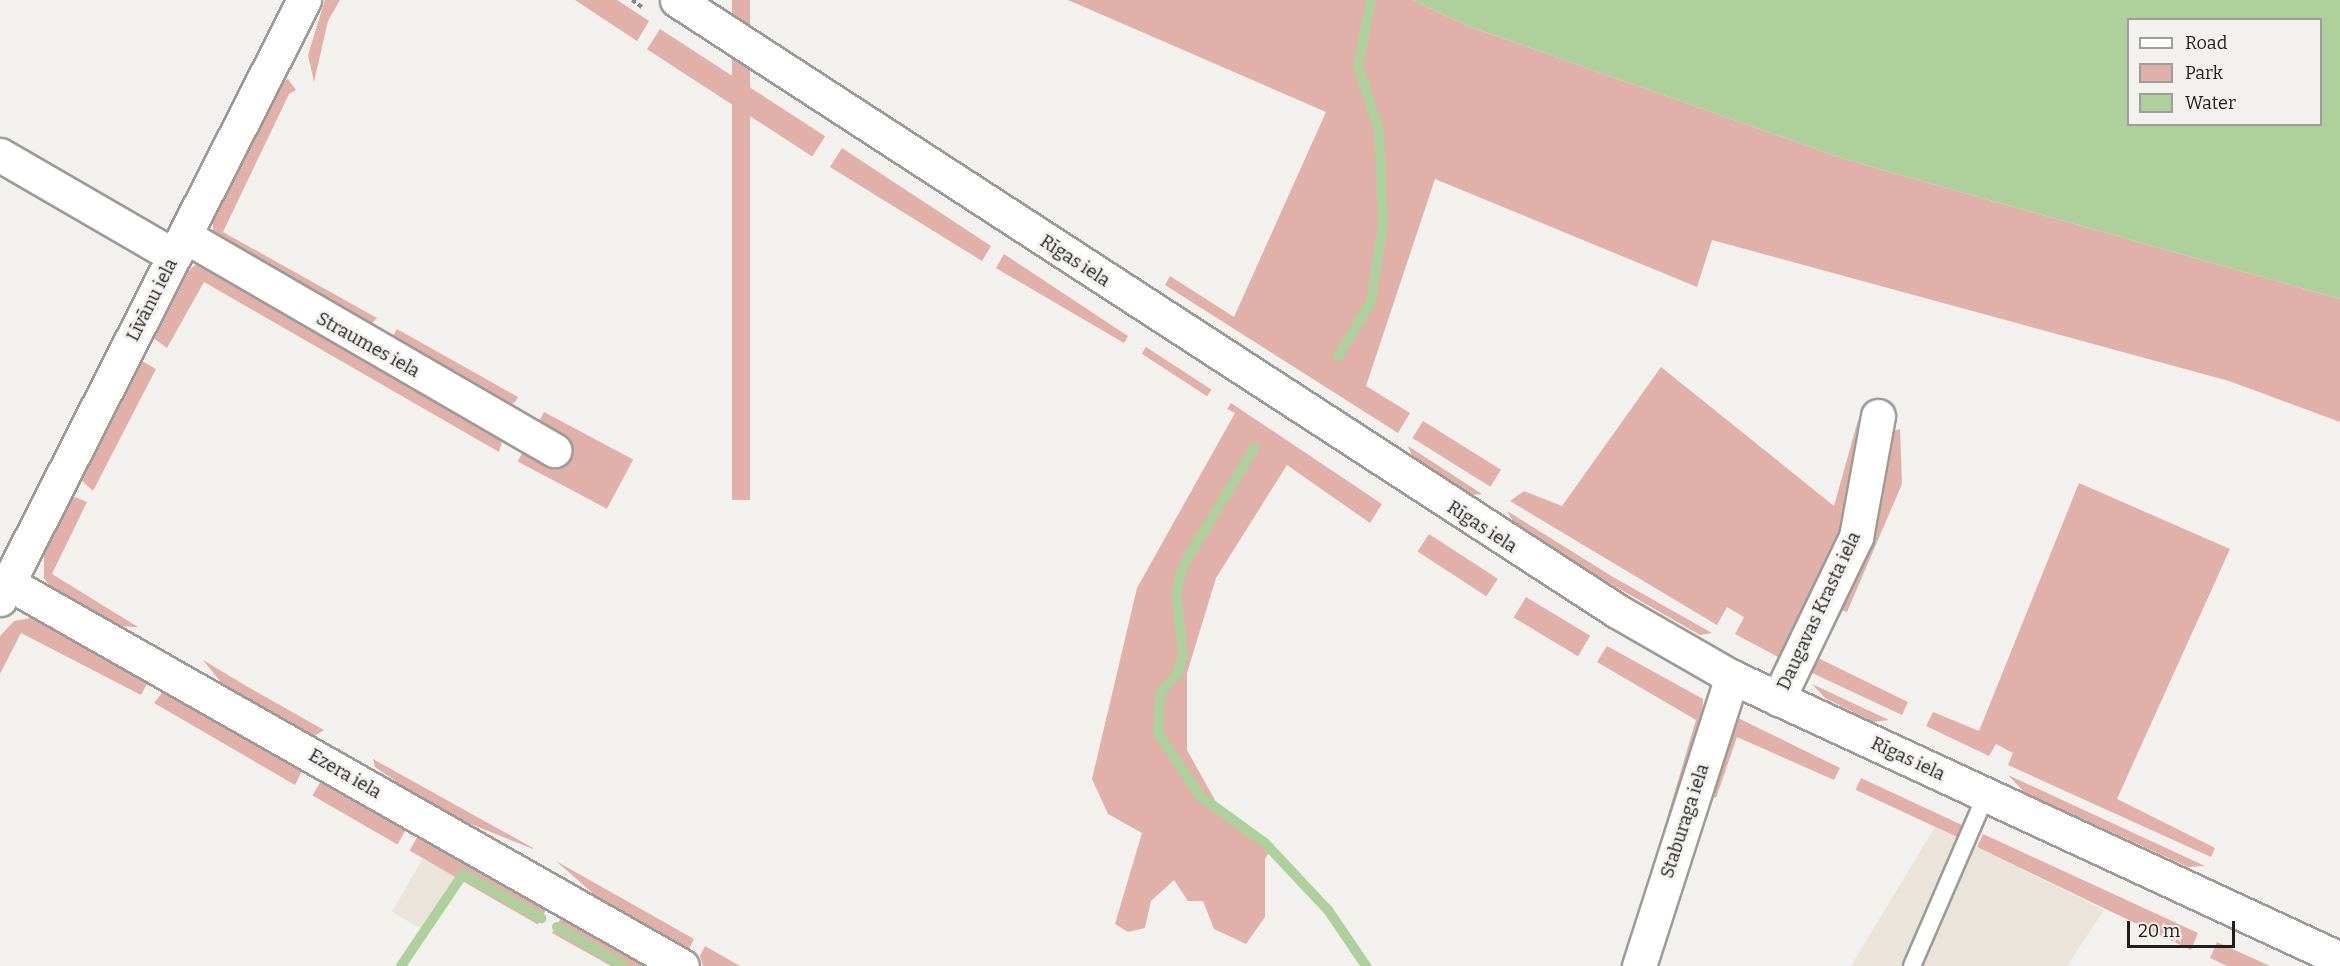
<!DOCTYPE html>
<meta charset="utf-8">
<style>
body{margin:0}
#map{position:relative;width:2340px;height:966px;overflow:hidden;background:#f3f1ed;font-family:Bitter,serif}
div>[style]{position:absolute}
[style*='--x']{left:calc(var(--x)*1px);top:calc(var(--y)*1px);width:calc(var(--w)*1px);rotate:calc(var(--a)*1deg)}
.built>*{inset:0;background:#eae4da;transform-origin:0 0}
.green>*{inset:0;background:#e1b1a9;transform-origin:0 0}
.water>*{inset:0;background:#aed09c}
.stream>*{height:10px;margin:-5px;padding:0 5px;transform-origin:5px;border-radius:5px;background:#aed09c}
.path>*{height:4px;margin-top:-2px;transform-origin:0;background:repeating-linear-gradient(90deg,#848380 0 4.5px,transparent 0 7.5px)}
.roads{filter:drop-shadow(2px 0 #9d9b98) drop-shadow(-2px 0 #9d9b98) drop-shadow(0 2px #9d9b98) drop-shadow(0 -2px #9d9b98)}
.lane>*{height:16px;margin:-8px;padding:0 8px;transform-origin:8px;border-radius:8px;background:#fff}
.street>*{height:33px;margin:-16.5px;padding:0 16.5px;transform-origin:16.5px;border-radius:16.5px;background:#fff}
.secondary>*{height:33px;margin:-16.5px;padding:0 16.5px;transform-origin:16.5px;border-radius:16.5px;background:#fff}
span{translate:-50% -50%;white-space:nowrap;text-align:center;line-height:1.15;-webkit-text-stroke:4.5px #f3f1ed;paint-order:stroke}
.street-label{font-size:18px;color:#1f1e1d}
.legend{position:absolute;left:2127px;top:18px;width:195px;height:108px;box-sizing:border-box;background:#f3f1ed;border:2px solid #9e9d9a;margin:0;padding:8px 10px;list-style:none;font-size:18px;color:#1f1e1d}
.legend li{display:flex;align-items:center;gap:12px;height:30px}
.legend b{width:30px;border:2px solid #9e9d9a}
.scale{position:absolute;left:2127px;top:921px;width:108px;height:27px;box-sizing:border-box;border:3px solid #1f1e1d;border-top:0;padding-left:8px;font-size:18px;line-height:21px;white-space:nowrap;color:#1f1e1d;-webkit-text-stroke:4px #f3f1ed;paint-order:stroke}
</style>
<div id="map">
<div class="built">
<i style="clip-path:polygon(1935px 827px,2104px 910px,2067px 966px,1851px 966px)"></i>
<i style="left:423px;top:858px;width:38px;height:62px;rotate:30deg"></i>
</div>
<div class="green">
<i style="clip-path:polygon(325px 0,340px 0,328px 21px,314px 82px,308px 55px)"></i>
<i style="clip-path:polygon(575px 0,617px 0,649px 21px,637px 41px)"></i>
<i style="left:732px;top:0;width:18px;height:500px"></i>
<i style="clip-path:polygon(1068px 0,1412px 0,1468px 26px,1844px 159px,2340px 299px,2340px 422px,2229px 381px,1712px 240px,1697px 287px,1435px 179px,1366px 386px,1410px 413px,1398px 433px,1165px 285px,1170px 276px,1234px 317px,1326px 112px)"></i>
<i style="left:660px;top:29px;width:197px;height:24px;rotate:33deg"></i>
<i style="clip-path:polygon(288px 79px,296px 90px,289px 94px,223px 232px,377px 318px,371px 324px,213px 234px,213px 214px,279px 84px)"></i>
<i style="clip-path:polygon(842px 148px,991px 246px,982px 261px,830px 167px)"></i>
<i style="clip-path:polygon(1004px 254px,1128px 336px,1124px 343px,996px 268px)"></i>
<i style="clip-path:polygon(195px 265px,210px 267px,503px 438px,499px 452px,204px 282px,167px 348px,152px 337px,176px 282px)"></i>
<i style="clip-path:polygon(397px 329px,518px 397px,516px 401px,509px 406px,391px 339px)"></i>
<i style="left:1146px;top:347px;width:78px;height:8px;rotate:33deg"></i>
<i style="clip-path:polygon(142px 361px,156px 369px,93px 491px,79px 478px)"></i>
<i style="clip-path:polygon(1661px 367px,1834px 506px,1858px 420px,1865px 426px,1856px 502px,1780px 658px,1735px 634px,1744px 617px,1727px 607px,1717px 625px,1510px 501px,1524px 491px,1562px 506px)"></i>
<i style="clip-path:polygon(1231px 403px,1382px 504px,1370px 523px,1287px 465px,1216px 578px,1187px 673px,1187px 750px,1216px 802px,1274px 845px,1265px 859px,1265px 917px,1246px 944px,1214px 929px,1203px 901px,1188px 901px,1174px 880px,1151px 901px,1145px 928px,1128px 932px,1115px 924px,1142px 833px,1108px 814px,1092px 779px,1137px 588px,1235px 413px,1227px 409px)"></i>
<i style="left:544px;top:412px;width:101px;height:56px;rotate:28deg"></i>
<i style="left:1423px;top:421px;width:92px;height:20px;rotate:32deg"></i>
<i style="clip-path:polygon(1900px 429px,1902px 484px,1847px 612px,1838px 609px,1890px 432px)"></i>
<i style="clip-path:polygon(1408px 446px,1482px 494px,1470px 495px,1413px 458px)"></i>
<i style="clip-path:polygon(2079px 483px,2230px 549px,2117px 799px,2215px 848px,2211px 857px,2008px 765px,2013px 753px,1996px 744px,1989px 756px,1926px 726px,1933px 712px,1979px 731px)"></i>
<i style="clip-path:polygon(75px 497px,87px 502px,52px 574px,138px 627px,115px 626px,54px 592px,44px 578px,44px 549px,67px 502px)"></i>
<i style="clip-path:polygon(1507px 511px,1613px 577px,1712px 633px,1700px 635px,1583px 568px,1516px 527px)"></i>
<i style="left:1429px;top:534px;width:82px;height:21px;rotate:33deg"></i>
<i style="left:1526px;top:597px;width:75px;height:24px;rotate:31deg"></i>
<i style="clip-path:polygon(31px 618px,149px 680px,141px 695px,21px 633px,0 674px,0 636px,14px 621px)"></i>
<i style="clip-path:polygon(1607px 646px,1703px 699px,1702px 722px,1628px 966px,1623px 966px,1696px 720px,1597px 662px)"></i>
<i style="clip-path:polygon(1814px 656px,1908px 702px,1902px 715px,1810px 672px)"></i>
<i style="clip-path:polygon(203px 660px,248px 687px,324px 730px,311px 738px,227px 690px)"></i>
<i style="clip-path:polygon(1812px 684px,1889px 720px,1873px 722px,1825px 698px)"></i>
<i style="clip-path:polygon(165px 689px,304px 767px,295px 785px,154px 703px)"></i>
<i style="clip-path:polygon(1738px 718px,1840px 768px,1834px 780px,1737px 737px,1716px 798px,1706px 793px)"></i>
<i style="clip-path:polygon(373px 759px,533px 848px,533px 849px,441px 812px,375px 767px)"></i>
<i style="clip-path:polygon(2008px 775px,2205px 866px,2188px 867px,2024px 792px)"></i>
<i style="left:1861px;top:778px;width:112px;height:13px;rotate:25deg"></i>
<i style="left:322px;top:779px;width:98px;height:19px;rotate:30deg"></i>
<i style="left:419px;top:834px;width:148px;height:19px;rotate:30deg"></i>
<i style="clip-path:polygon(1983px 834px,2198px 933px,2191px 950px,1977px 847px)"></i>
<i style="clip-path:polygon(556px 861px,694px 939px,688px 951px,613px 911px)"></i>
<i style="clip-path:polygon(563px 915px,661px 966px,611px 966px,552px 933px)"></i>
<i style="clip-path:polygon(2217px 942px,2270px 966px,2227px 966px,2210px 958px)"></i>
<i style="clip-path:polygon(705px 946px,740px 966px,703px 966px,700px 956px)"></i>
</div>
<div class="water">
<i style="clip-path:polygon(evenodd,1412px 0,2340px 0,2340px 299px,1844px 159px,1468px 26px,1412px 0,2128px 20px,2320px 20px,2320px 124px,2128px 124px,2128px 20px)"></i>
</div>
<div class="stream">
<i style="--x:1338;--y:356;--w:64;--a:-59"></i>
<i style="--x:1371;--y:301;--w:78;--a:-81.1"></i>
<i style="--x:1383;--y:224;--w:94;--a:-92.4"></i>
<i style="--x:1379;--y:130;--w:66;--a:-108.4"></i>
<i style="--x:1358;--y:67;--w:68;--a:-79"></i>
<i style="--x:1254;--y:448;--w:135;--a:121.1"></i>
<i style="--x:1184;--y:564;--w:29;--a:106"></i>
<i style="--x:1176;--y:592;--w:61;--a:83.5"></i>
<i style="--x:1183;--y:653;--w:21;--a:104"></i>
<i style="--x:1178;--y:673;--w:27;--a:132"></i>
<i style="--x:1160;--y:693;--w:40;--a:92.9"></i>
<i style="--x:1158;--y:733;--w:76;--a:56.3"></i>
<i style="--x:1200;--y:796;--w:80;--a:35.9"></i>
<i style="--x:1265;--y:843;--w:92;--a:46.8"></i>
<i style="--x:1328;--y:910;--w:68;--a:55.8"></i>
<i style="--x:557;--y:927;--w:78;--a:30.2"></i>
<i style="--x:401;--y:966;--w:111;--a:-56"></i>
<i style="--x:463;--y:874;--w:90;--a:29.4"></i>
</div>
<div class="path">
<i style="--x:632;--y:0;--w:14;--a:36"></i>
</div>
<div class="roads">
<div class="lane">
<i style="--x:1912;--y:966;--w:186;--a:-66.6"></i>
</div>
<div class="street">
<i style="--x:0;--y:155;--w:201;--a:30.1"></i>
<i style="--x:185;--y:236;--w:427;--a:30.1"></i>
<i style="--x:8;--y:583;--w:775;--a:29.61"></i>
<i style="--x:0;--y:599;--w:672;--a:-63.09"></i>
<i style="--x:1778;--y:699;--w:180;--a:-64.3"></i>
<i style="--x:1856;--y:537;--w:123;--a:-79.7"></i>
<i style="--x:1639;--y:966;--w:304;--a:-72.2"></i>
</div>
<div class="secondary">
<i style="--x:677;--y:0;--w:1121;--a:33.02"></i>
<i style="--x:1617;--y:611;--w:133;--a:29.9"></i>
<i style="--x:1732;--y:677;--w:670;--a:24.88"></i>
</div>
</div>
<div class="street-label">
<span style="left:1075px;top:261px;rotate:33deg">Rīgas iela</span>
<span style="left:152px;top:300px;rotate:-63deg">Līvānu iela</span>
<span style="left:368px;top:345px;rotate:29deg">Straumes iela</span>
<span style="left:1482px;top:527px;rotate:33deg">Rīgas iela</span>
<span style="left:1819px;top:611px;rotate:-65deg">Daugavas Krasta iela</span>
<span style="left:1908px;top:759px;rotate:25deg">Rīgas iela</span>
<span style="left:345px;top:774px;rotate:30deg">Ezera iela</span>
<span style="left:1685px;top:821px;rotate:-72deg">Staburaga iela</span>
</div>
<ul class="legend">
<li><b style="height:8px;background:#fff"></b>Road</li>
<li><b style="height:16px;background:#e1b1a9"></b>Park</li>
<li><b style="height:16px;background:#aed09c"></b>Water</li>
</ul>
<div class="scale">20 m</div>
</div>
